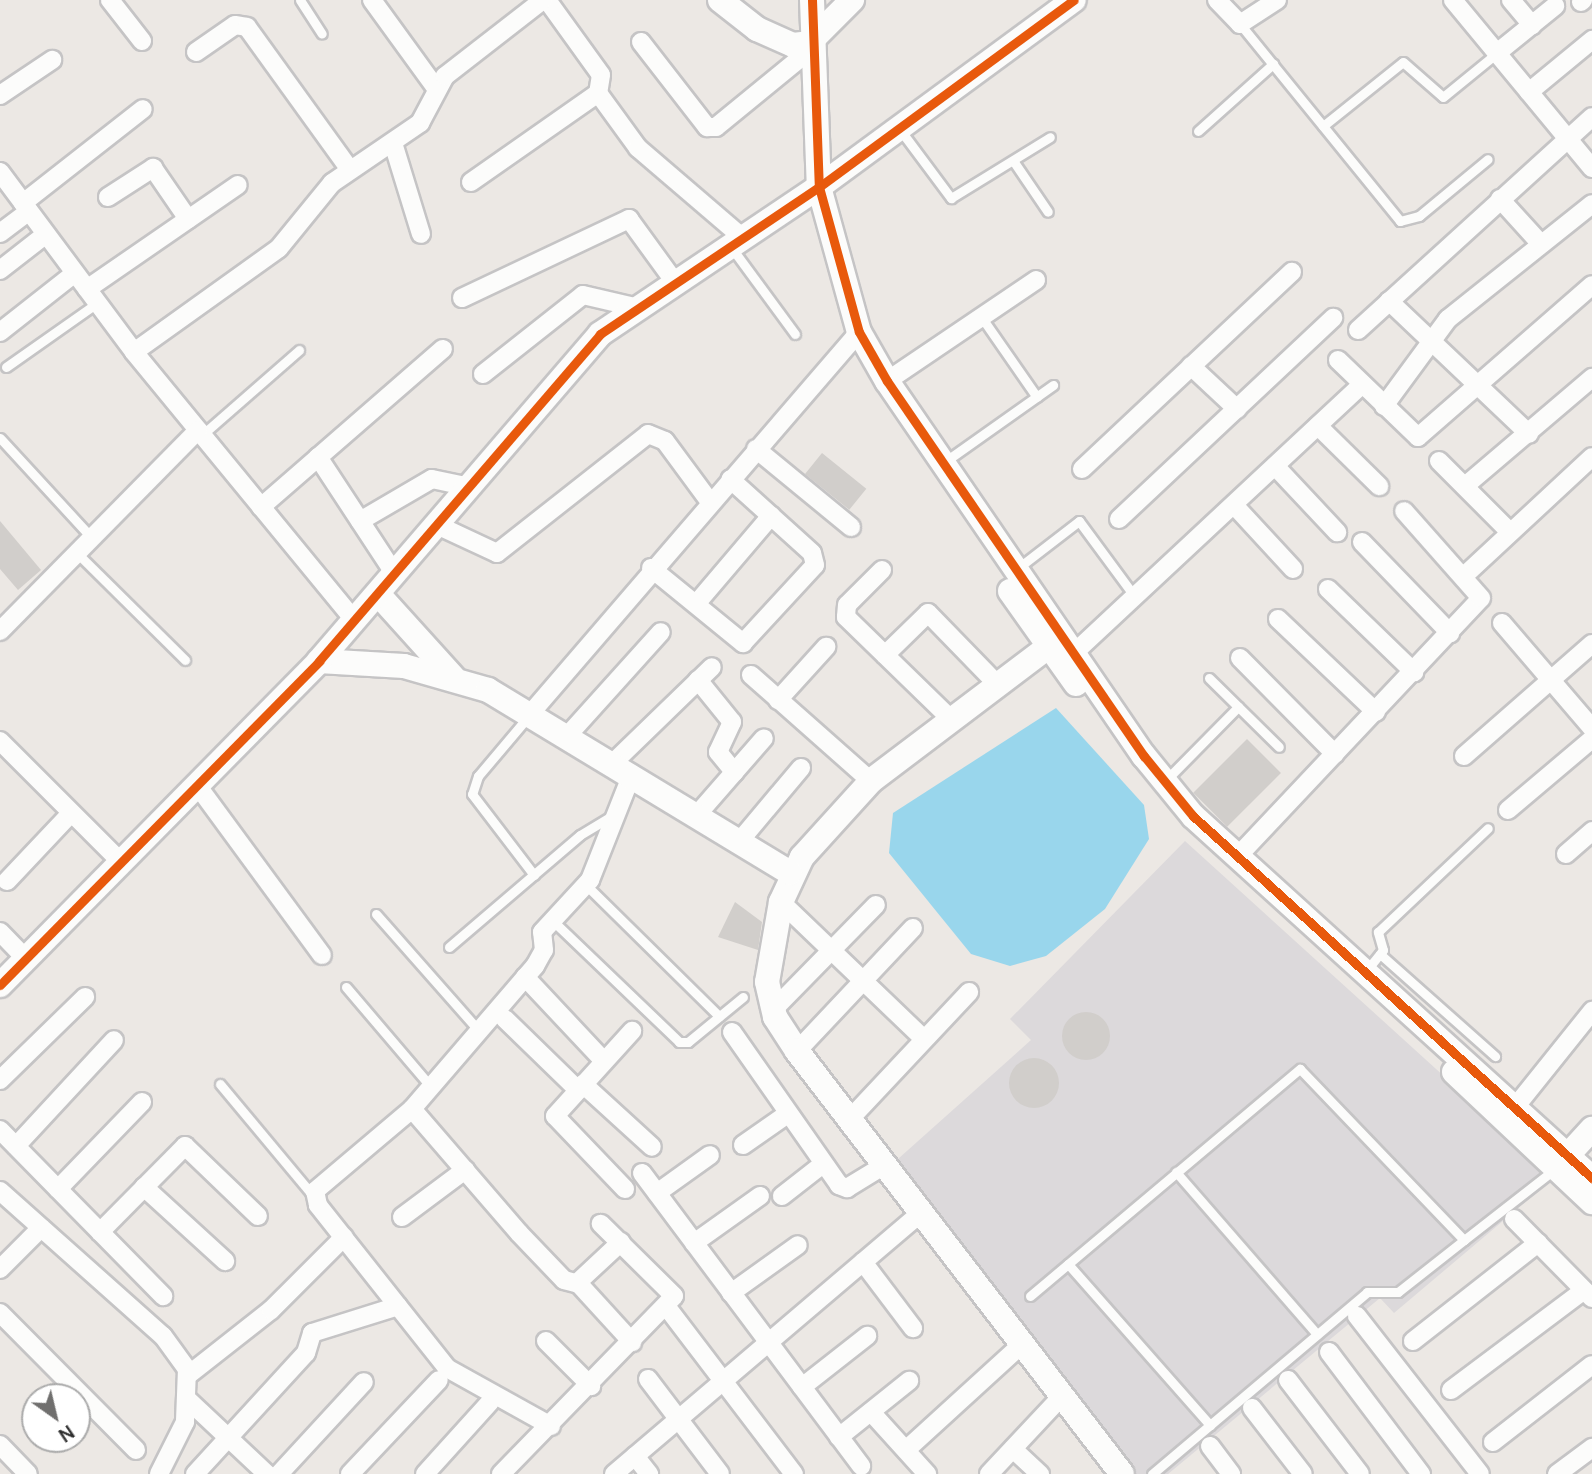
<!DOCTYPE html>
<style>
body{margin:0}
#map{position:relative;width:1592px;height:1474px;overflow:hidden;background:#ece8e4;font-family:Manrope,sans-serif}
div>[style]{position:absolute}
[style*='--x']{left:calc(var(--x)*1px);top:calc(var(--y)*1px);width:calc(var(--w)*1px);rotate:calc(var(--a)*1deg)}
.industrial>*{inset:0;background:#dcd9db}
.water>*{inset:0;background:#99d6ec}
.building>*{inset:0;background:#d1cecb;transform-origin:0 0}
.round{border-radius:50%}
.roads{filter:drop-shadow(2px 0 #c5c4c5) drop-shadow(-2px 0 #c5c4c5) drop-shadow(0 2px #c5c4c5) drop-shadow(0 -2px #c5c4c5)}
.lane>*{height:9px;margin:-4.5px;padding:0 4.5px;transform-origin:4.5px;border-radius:4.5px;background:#fcfcfb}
.street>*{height:18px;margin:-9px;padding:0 9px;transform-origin:9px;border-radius:9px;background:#fcfcfb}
.secondary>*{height:24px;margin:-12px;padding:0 12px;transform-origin:12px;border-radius:12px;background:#fcfcfb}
.cycleway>*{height:9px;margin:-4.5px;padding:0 4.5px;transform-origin:4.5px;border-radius:4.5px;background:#e8590c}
span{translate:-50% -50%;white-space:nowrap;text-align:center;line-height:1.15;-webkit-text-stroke:5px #fff;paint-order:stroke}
.north{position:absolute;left:21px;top:1383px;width:70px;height:70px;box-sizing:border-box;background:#fff;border:2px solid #ababab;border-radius:50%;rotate:146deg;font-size:19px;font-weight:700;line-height:28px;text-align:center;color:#2e2e2e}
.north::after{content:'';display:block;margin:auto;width:24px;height:32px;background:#706f6e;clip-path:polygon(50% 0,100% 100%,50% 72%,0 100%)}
</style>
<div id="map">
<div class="industrial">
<i style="clip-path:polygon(1185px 841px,1555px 1177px,1394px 1313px,1380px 1298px,1168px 1474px,1135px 1474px,889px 1167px,1031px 1040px,1010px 1019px)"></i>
</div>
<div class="water">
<i style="clip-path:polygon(1056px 708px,1144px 805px,1149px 839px,1105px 909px,1046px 956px,1010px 966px,971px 954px,889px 853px,893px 813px)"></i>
</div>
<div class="building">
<i style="left:822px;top:453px;width:57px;height:27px;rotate:39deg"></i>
<i style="clip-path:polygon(0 521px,41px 570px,18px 590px,0 569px)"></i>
<i style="left:1247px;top:739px;width:48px;height:76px;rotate:45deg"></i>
<i style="clip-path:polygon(735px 902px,762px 922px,758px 950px,718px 937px)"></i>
<i class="round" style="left:1062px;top:1012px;width:48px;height:48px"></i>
<i class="round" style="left:1009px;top:1058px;width:50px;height:50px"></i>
</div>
<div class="roads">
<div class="lane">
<i style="--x:300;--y:0;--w:40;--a:57.1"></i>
<i style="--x:1240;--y:24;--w:254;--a:50.9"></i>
<i style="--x:1400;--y:221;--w:20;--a:-15"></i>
<i style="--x:1419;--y:216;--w:89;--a:-39.6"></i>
<i style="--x:1323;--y:126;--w:102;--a:-38.7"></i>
<i style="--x:1403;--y:62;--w:53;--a:41.2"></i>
<i style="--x:1443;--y:97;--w:70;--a:-39.2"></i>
<i style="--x:901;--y:131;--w:84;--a:53.3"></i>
<i style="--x:951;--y:198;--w:116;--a:-31.6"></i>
<i style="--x:1198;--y:131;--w:101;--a:-41.8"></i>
<i style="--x:1014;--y:162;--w:60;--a:55.8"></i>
<i style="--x:731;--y:247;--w:108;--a:53.7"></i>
<i style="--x:982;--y:318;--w:96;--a:55.2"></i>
<i style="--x:6;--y:367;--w:111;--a:-35.1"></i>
<i style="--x:202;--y:435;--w:129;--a:-41.2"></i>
<i style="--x:0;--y:438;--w:136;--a:47.4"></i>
<i style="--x:943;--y:463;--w:135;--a:-35.3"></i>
<i style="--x:77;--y:553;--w:152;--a:44.7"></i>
<i style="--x:1018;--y:568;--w:77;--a:-37.6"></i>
<i style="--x:1079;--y:521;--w:94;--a:53.6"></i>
<i style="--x:1209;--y:678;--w:98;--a:44.6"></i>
<i style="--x:527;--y:718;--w:76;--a:130.2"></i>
<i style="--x:478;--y:776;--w:19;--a:108"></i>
<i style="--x:472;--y:794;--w:102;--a:52.6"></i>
<i style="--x:1166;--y:780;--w:103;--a:-45.4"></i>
<i style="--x:586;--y:885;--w:187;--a:44.6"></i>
<i style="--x:376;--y:914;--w:156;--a:48.6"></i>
<i style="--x:552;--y:920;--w:176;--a:43.8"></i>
<i style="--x:679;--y:1042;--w:9;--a:0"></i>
<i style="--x:688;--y:1042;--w:71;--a:-39.3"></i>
<i style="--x:449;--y:947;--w:172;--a:-40.5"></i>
<i style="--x:580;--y:835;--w:41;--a:-31"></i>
<i style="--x:1380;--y:954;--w:154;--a:41.6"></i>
<i style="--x:1366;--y:971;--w:27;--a:-51"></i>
<i style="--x:1383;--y:950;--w:19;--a:-106"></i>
<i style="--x:1378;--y:932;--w:151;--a:-43.4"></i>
<i style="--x:346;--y:987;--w:131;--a:49.6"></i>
<i style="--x:220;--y:1084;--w:147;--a:50.2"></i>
<i style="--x:1176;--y:1172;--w:215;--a:49"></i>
<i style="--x:1068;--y:1264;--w:215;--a:48.6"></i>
<i style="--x:1030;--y:1296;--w:353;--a:-40.1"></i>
<i style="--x:1300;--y:1069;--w:237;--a:46.2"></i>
<i style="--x:1464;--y:1240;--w:115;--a:-38"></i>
<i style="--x:1152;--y:1474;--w:282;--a:-40.2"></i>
<i style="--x:1367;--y:1292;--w:31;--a:0"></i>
<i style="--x:1398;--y:1292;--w:84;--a:-38.2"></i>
</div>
<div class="street">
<i style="--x:110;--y:0;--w:52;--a:52"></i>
<i style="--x:372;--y:0;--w:109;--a:54"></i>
<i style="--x:547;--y:0;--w:92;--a:54.2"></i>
<i style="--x:601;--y:75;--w:18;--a:99"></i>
<i style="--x:1217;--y:0;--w:33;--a:46"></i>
<i style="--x:1240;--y:24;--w:44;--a:-33"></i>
<i style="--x:1453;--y:0;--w:218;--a:50.4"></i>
<i style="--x:1511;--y:0;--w:33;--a:50"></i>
<i style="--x:1581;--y:2;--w:3;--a:-45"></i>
<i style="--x:641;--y:42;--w:108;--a:52.2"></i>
<i style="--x:707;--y:127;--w:9;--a:0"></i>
<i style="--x:716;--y:127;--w:122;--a:-39.3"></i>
<i style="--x:196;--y:52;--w:47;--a:-34.7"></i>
<i style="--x:235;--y:25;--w:12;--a:9"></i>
<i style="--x:247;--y:27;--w:176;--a:54.2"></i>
<i style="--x:1497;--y:53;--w:75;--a:-39"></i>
<i style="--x:1529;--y:92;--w:82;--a:-39.5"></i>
<i style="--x:0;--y:95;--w:63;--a:-33.9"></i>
<i style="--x:393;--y:143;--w:95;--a:72.9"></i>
<i style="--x:0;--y:172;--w:224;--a:53.3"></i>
<i style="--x:134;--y:352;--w:348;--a:50.6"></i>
<i style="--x:471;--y:182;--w:155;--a:-35"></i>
<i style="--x:598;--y:93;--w:68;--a:54"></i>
<i style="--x:638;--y:148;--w:137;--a:40.6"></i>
<i style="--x:108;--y:197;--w:54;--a:-32.8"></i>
<i style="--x:153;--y:168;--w:62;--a:55.5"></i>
<i style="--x:1500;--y:199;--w:61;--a:47.7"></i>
<i style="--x:23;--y:203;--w:152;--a:-38.1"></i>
<i style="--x:0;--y:233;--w:36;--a:-37"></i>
<i style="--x:0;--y:270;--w:58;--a:-38"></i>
<i style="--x:87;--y:289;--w:183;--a:-34.6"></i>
<i style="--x:462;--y:298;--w:185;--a:-25.3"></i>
<i style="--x:629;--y:219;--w:77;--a:54"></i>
<i style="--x:1389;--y:301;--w:193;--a:43.5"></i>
<i style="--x:1358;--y:330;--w:316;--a:-42.3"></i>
<i style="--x:0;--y:332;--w:95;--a:-38.2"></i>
<i style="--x:134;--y:352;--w:178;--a:-35.6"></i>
<i style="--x:279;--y:248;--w:84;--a:-50.8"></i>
<i style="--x:332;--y:183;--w:107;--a:-34.3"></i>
<i style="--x:420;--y:123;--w:53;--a:-62"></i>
<i style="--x:445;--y:76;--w:124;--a:-37.8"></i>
<i style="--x:1338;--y:360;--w:111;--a:43.9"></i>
<i style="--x:1418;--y:437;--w:231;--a:-41.1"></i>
<i style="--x:1191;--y:366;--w:63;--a:43.1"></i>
<i style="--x:483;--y:374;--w:127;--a:-38.3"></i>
<i style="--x:583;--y:295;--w:53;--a:13"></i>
<i style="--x:887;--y:381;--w:180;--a:-34.1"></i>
<i style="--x:1384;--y:406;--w:108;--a:-53.7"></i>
<i style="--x:1448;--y:319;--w:184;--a:-38.6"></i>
<i style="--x:1318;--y:426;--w:86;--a:44.5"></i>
<i style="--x:756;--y:449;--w:123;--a:39.4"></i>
<i style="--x:318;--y:457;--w:140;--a:56.7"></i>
<i style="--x:1439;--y:461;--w:98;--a:45"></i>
<i style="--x:1275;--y:466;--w:91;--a:46.8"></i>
<i style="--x:1082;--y:469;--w:288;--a:-43.2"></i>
<i style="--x:1465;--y:486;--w:167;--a:-40.4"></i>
<i style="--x:1234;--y:505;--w:87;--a:47.3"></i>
<i style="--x:261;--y:507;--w:241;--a:-41"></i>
<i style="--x:1119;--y:519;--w:294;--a:-43.2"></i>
<i style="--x:360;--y:521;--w:83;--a:-30.3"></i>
<i style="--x:432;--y:479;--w:38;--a:12"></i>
<i style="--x:437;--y:525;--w:66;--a:25"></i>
<i style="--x:497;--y:553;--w:192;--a:-38.2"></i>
<i style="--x:648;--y:434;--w:18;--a:22"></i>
<i style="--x:665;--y:441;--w:76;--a:53.6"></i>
<i style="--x:1362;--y:542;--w:127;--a:46"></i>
<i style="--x:651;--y:568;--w:119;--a:39.2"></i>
<i style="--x:743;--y:643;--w:106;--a:-47.3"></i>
<i style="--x:815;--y:565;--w:12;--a:-104"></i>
<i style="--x:812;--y:553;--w:110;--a:-137.9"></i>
<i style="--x:882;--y:570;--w:49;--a:135"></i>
<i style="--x:847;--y:605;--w:12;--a:95"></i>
<i style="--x:846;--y:617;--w:145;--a:44.2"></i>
<i style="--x:1465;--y:575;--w:173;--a:-42.9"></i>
<i style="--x:1328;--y:589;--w:120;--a:44"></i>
<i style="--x:696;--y:604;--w:116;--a:-49.6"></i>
<i style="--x:1278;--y:619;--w:135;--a:43.5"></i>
<i style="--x:1502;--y:623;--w:138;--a:49.4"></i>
<i style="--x:0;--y:631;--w:282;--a:-45.4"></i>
<i style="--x:1074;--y:653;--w:394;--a:-43"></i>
<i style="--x:885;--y:655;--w:60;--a:-44.3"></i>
<i style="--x:928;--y:613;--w:99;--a:45.8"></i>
<i style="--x:1240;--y:658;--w:135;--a:45.3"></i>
<i style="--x:751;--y:675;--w:160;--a:41.5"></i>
<i style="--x:698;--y:680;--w:54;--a:51"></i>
<i style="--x:732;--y:722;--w:33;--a:115"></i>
<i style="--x:718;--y:752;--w:26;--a:51"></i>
<i style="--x:778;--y:700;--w:72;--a:-47.8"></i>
<i style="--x:531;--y:713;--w:503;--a:-49.28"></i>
<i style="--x:569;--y:734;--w:137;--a:-48"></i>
<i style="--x:0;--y:741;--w:171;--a:45"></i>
<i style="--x:1464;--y:756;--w:170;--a:-41.2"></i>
<i style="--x:614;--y:762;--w:136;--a:-44.1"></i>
<i style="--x:197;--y:785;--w:211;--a:53.7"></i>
<i style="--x:1508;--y:810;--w:110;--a:-40.2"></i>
<i style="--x:696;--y:816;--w:103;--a:-48.9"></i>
<i style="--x:738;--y:843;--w:98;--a:-50"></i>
<i style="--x:1566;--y:854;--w:35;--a:-41"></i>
<i style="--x:1238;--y:856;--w:354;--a:-46.7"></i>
<i style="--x:1481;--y:598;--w:116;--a:-131.5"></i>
<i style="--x:7;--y:881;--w:93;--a:-46.7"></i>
<i style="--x:781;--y:902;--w:198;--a:43.8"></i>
<i style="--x:0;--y:932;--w:37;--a:46"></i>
<i style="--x:525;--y:977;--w:115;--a:46.8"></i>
<i style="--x:773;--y:1010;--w:147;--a:-45.6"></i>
<i style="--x:505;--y:1019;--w:102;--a:44.2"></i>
<i style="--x:732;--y:1032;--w:187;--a:55"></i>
<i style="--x:839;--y:1185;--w:9;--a:21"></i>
<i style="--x:847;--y:1188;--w:42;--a:-31.4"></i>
<i style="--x:797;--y:1051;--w:169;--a:-46.7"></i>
<i style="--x:0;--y:1080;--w:119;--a:-44.3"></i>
<i style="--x:583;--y:1084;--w:93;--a:42.4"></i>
<i style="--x:1516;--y:1106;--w:122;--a:-51.3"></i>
<i style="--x:412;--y:1109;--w:164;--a:49.2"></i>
<i style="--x:519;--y:1233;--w:65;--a:46.2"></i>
<i style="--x:564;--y:1280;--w:16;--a:15"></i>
<i style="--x:579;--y:1284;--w:79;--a:47.6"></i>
<i style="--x:848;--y:1121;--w:177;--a:-46.8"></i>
<i style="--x:0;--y:1130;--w:233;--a:45.5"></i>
<i style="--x:743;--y:1145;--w:52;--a:-34.9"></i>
<i style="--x:16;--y:1146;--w:144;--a:-47.2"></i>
<i style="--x:642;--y:1173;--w:366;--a:53.2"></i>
<i style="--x:144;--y:1187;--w:110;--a:42.4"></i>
<i style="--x:58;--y:1189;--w:121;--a:-46"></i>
<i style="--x:625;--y:1189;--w:101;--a:-133.8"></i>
<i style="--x:555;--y:1116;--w:115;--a:-47.8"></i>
<i style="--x:0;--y:1191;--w:218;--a:41.7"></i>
<i style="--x:163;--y:1336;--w:41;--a:54"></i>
<i style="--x:187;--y:1369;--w:53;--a:92.2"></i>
<i style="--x:185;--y:1422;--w:58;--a:116.6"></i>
<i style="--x:657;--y:1193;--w:65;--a:-35.6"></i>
<i style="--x:782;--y:1196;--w:52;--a:-38"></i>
<i style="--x:402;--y:1217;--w:79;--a:-36.7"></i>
<i style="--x:1514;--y:1219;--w:111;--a:45.4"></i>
<i style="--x:100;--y:1232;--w:121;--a:-45.3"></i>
<i style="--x:185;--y:1146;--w:101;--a:43.8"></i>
<i style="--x:694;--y:1243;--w:81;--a:-35.5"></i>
<i style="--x:863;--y:1262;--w:83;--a:52.9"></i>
<i style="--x:0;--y:1269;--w:58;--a:-45"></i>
<i style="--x:577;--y:1283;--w:60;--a:-43"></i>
<i style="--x:731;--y:1293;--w:82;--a:-35.6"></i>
<i style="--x:666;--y:1306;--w:211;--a:52.7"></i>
<i style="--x:0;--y:1313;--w:193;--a:45.2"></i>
<i style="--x:1357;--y:1316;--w:200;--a:52.1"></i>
<i style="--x:546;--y:1341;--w:64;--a:45"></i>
<i style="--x:1413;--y:1341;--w:159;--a:-38.1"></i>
<i style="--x:1329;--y:1352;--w:153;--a:53"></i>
<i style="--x:187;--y:1376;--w:107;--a:-38.2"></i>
<i style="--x:271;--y:1310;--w:103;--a:-45"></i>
<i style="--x:648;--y:1379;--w:119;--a:52.8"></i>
<i style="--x:1288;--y:1380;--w:118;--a:52.5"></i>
<i style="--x:802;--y:1387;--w:83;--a:-38.1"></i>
<i style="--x:1451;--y:1390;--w:166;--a:-36.9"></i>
<i style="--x:186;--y:1398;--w:111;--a:43.2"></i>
<i style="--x:1252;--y:1408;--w:83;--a:52.3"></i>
<i style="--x:871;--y:1412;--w:84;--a:47.9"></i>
<i style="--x:551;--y:1426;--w:119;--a:-150.9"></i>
<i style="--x:447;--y:1368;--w:208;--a:-128.4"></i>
<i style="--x:318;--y:1205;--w:14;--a:-102"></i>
<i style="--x:315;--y:1191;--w:127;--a:-40.2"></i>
<i style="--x:412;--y:1109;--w:189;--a:-49.3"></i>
<i style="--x:535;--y:966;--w:18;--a:-61"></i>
<i style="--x:544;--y:950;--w:18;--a:-96"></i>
<i style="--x:542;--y:932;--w:71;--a:-47.3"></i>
<i style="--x:590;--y:880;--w:114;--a:-68.4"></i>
<i style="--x:839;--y:1437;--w:90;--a:-38.7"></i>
<i style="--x:1493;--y:1442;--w:125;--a:-37.9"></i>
<i style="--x:0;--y:1445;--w:40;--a:46"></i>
<i style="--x:1210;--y:1446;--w:35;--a:53"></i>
<i style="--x:1013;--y:1449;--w:37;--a:43"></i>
<i style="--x:906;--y:1450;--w:159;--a:-42.4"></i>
<i style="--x:635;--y:1456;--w:23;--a:52"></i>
<i style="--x:195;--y:1474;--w:164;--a:-47.5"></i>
<i style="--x:306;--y:1353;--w:21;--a:-73"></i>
<i style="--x:312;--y:1333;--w:90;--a:-17.4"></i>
<i style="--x:279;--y:1474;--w:125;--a:-47.3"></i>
<i style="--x:350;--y:1474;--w:129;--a:-46.6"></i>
<i style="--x:425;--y:1474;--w:97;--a:-47.9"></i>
<i style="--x:501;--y:1474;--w:248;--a:-45.8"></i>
<i style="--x:674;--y:1296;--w:103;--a:-135.4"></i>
<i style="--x:614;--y:1474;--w:401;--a:-40.4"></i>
<i style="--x:989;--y:1474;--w:108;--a:-46.9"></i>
<i style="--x:1557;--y:1474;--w:44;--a:-36.6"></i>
</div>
<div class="secondary">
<i style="--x:720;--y:0;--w:47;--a:38.1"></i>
<i style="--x:757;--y:29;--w:39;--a:24"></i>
<i style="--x:793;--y:45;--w:16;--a:-7"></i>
<i style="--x:809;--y:43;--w:61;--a:-45"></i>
<i style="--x:812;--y:0;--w:187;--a:87.9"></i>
<i style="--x:819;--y:187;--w:150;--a:74.6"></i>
<i style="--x:859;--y:332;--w:56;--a:60.3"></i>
<i style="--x:887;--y:381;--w:455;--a:55.6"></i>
<i style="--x:1144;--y:756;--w:77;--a:50.8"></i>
<i style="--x:1193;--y:816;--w:539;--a:42.22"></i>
<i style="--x:1010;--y:591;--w:114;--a:54.6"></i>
<i style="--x:378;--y:594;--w:113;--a:47.9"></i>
<i style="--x:1048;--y:647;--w:222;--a:142.9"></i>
<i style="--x:871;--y:781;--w:103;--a:132.2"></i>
<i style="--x:802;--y:857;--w:50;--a:115"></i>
<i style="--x:781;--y:902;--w:81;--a:99.9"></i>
<i style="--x:767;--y:982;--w:36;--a:77"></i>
<i style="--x:775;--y:1017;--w:40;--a:57.1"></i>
<i style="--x:797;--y:1051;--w:533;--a:52.46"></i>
<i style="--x:319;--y:661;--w:85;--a:3.4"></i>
<i style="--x:404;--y:666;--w:87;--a:15.9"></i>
<i style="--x:488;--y:690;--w:353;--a:31.2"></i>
<i style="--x:0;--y:985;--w:455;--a:-45.4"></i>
<i style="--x:319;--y:661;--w:431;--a:-49.3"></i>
<i style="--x:600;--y:334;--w:264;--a:-33.9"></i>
<i style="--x:819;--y:187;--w:316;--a:-36.3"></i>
<i style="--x:1454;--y:1072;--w:190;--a:43.3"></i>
<i style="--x:1557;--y:1167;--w:52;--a:-47.4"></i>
</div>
</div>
<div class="cycleway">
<i style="--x:812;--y:0;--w:187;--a:87.9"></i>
<i style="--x:819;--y:187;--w:150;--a:74.6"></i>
<i style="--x:859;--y:332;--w:56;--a:60.3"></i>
<i style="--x:887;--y:381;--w:455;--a:55.6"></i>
<i style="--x:1144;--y:756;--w:77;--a:50.8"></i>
<i style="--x:1193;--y:816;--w:539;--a:42.22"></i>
<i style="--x:0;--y:985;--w:455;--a:-45.4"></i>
<i style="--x:319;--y:661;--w:431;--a:-49.3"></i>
<i style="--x:600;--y:334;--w:264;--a:-33.9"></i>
<i style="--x:819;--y:187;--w:316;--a:-36.3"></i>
</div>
<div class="north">N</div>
</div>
